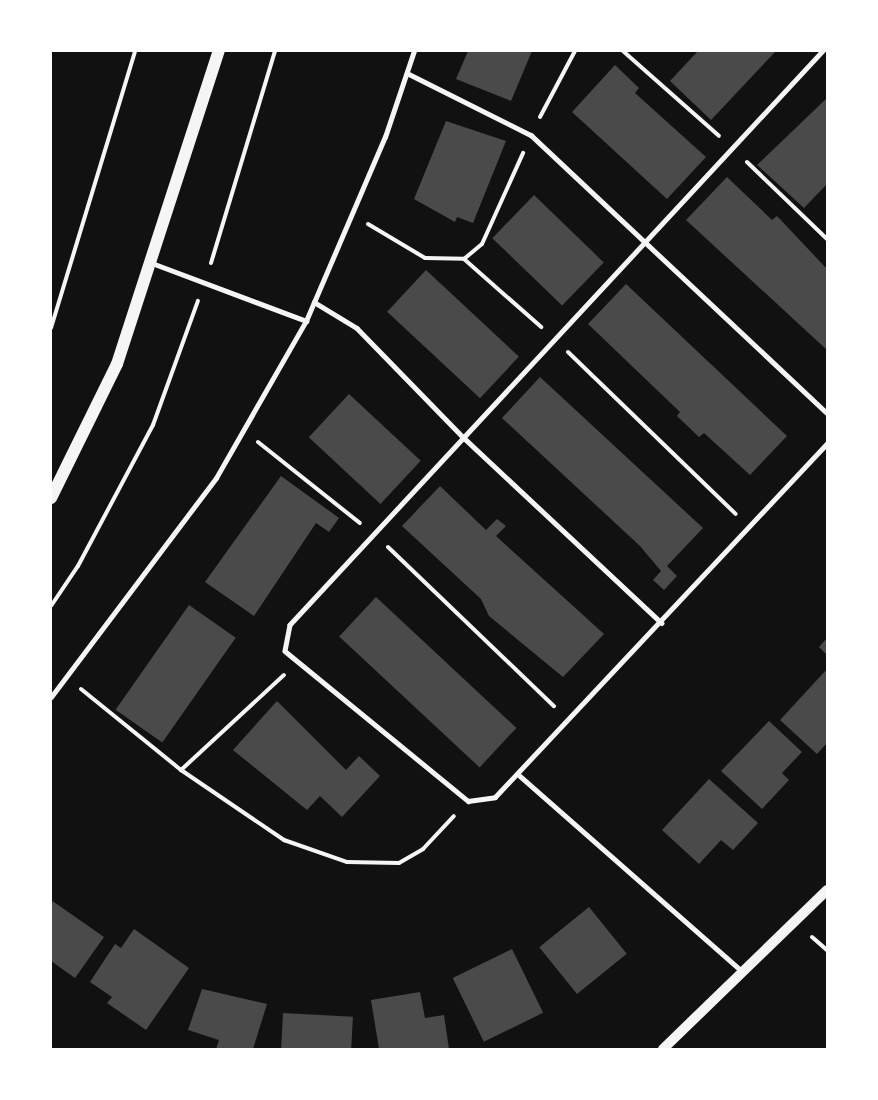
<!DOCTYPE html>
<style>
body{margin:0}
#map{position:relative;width:878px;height:1100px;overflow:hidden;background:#111;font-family:"Fira Sans Condensed",sans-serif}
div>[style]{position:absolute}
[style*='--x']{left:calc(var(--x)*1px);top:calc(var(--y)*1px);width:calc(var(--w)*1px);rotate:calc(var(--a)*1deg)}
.building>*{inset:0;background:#4a4a4a;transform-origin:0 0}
.path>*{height:4px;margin:-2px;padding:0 2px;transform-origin:2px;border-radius:2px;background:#f5f5f5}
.service>*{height:4.5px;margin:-2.25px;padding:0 2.25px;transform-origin:2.25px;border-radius:2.25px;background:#f5f5f5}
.tertiary>*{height:10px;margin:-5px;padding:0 5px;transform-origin:5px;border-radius:5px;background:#f5f5f5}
.secondary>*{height:12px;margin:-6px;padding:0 6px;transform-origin:6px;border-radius:6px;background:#f5f5f5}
span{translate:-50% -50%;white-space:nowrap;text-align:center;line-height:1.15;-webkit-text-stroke:4.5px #fff;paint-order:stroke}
.frame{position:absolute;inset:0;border:52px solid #fff;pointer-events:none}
</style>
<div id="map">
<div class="building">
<i style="clip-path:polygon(468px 51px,532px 51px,511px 101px,456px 79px)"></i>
<i style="clip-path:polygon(698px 51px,776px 51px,711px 120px,670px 81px)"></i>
<i style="clip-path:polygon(615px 65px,639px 88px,635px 93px,706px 157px,667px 199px,572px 112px)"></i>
<i style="clip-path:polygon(827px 98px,827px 184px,804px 208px,757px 165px)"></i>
<i style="clip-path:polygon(446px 121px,506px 141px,473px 223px,457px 217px,455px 222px,414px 199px)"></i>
<i style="clip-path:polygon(727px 177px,772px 220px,777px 216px,827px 269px,827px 350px,686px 220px)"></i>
<i style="left:534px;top:195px;width:97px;height:60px;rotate:44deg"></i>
<i style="left:426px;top:270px;width:127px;height:57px;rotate:43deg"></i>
<i style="clip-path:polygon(626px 284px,787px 436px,750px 475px,704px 433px,699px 437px,677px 416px,680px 412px,588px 324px)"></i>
<i style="clip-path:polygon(540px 377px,703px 528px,667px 566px,677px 576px,664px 590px,653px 580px,661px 571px,640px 546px,502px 418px)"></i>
<i style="left:349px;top:394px;width:98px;height:59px;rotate:43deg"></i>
<i style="clip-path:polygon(281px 476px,339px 518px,329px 532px,316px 523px,254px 616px,205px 582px)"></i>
<i style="clip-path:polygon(440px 486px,486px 530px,497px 519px,506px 526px,496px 536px,604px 634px,563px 677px,489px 616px,481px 599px,402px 526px)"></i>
<i style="left:376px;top:597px;width:192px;height:54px;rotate:43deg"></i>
<i style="left:189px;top:605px;width:57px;height:128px;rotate:35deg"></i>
<i style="clip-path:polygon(827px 638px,827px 655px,819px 647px)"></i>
<i style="clip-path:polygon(827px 669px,827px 743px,817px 754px,780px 720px)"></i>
<i style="clip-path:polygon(277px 701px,346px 770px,359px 756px,380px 776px,342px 817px,320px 796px,307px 810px,233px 750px)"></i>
<i style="clip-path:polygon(769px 721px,802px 752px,782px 773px,789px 780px,762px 809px,721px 771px)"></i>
<i style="clip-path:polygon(709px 779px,758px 823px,733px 850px,721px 840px,699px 864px,662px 830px)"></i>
<i style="clip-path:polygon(51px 900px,104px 937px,75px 978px,51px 961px)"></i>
<i style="left:589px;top:907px;width:60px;height:64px;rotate:51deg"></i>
<i style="clip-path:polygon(134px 929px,189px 968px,146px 1030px,107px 1003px,112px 997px,90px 982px,115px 944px,121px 948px)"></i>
<i style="left:512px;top:949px;width:71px;height:66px;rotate:64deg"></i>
<i style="clip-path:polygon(202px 989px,267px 1004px,253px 1049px,216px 1049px,219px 1040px,188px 1030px)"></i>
<i style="clip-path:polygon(420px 992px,425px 1018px,444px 1015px,449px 1049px,379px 1049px,371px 1000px)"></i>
<i style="left:283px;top:1013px;width:70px;height:36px;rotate:3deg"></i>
</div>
<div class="path">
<i style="--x:623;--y:51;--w:128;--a:41.5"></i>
<i style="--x:540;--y:117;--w:75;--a:-62.1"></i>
<i style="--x:747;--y:162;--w:111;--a:43.9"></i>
<i style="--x:368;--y:224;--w:66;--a:30.8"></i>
<i style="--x:425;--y:258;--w:39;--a:1"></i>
<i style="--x:464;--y:259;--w:103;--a:41.4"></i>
<i style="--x:464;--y:259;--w:23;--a:-40"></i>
<i style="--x:482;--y:244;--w:100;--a:-65.7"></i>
<i style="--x:211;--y:263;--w:221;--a:-73.2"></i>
<i style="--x:51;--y:328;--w:289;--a:-73.1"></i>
<i style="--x:568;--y:352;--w:233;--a:44"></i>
<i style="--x:258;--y:442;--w:130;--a:38.5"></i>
<i style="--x:388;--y:547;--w:230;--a:43.8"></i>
<i style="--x:51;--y:606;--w:48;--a:-56"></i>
<i style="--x:78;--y:566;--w:160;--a:-62"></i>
<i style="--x:153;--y:425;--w:132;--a:-70.1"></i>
<i style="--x:81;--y:689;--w:129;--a:39"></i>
<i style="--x:181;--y:770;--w:125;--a:34.2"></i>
<i style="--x:284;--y:840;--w:67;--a:19.2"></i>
<i style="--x:347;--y:862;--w:52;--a:1.1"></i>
<i style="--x:399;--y:863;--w:28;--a:-30"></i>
<i style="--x:423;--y:849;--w:45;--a:-46.8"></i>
<i style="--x:181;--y:770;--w:140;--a:-42.7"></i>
<i style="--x:812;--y:937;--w:20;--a:41"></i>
</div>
<div class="service">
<i style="--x:823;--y:51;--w:783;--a:132.88"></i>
<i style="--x:290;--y:625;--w:26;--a:101"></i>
<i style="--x:285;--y:651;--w:237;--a:39.3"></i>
<i style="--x:468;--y:801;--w:27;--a:-8"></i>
<i style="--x:495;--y:797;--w:485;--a:-46.8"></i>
<i style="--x:407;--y:73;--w:139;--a:26.6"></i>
<i style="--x:531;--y:135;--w:406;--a:43.2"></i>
<i style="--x:152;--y:263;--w:165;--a:20.6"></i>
<i style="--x:314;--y:302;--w:50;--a:31.2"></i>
<i style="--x:357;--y:328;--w:152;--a:45.8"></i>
<i style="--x:463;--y:437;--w:272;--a:43.1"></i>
<i style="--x:51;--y:697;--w:274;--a:-53"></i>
<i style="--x:216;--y:478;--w:181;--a:-60.2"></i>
<i style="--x:306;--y:321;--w:200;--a:-66.8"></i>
<i style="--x:385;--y:137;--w:91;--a:-71.4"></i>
<i style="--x:520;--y:776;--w:297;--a:41.3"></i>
</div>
<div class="tertiary">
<i style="--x:663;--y:1049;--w:228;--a:-44.1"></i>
</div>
<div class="secondary">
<i style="--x:51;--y:498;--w:149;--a:-63.8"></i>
<i style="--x:117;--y:364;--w:329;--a:-72"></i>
</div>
<div class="frame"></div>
</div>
